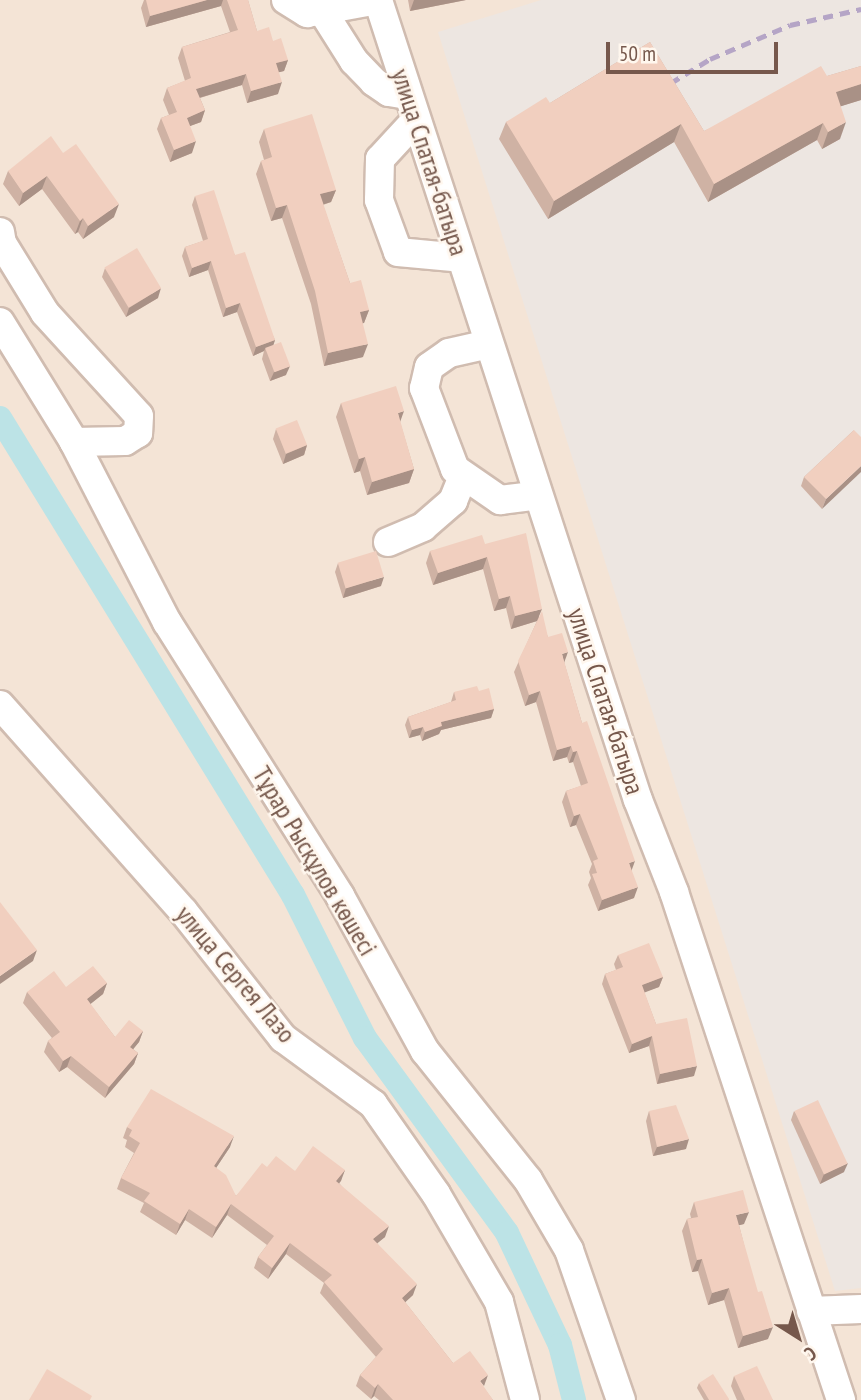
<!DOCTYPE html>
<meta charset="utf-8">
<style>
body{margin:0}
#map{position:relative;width:861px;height:1400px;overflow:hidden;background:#fcf3e7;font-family:"PT Sans Narrow",sans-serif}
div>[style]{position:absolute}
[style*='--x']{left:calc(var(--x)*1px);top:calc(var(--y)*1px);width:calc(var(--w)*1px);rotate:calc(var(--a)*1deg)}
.residential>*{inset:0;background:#f4e4d6;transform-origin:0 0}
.industrial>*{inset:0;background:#ede6e1}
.canal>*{height:24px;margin:-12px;padding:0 12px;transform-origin:12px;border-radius:12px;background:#bce3e6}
.roads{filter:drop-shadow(2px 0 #d0bcb0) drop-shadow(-2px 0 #d0bcb0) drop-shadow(0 2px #d0bcb0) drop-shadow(0 -2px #d0bcb0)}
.minor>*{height:28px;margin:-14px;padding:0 14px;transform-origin:14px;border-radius:14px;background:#fff}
.rail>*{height:5px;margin-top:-2.5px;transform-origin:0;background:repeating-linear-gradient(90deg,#b5a5c6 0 10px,transparent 0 17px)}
.wall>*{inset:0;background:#cfb2a4}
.shaded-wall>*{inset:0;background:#a99186}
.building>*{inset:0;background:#f1cfbf;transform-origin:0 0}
span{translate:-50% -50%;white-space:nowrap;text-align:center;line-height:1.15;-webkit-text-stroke:5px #fff7ee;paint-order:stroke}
.street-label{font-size:26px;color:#76584c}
.north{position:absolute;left:763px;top:1302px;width:70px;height:70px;-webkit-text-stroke:5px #fff7ee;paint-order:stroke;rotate:143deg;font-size:19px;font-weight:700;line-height:28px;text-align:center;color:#76584c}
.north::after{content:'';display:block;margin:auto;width:24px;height:32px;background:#76584c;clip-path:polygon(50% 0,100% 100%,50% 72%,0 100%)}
.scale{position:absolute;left:606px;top:42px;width:172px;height:32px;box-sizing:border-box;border:4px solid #76584c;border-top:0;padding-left:9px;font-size:21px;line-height:24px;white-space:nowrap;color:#76584c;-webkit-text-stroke:5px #fff7ee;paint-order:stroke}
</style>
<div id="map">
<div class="residential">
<i style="left:0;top:0;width:861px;height:1400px"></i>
</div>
<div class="industrial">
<i style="clip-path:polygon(541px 0,861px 0,861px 1288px,835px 1291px,438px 32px)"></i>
</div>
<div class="canal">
<i style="--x:0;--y:418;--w:560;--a:58.44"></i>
<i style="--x:293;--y:895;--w:160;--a:63.3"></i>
<i style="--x:365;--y:1038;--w:241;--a:53.9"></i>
<i style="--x:507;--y:1233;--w:124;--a:64.7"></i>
<i style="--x:560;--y:1345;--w:57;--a:75.7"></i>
</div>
<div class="roads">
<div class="minor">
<i style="--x:286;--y:0;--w:25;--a:32"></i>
<i style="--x:307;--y:13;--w:72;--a:-10.4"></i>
<i style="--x:378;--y:0;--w:841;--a:72"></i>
<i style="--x:638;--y:800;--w:99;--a:68.6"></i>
<i style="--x:674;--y:892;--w:535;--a:71.8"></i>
<i style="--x:323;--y:12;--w:58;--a:57.7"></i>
<i style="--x:354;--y:61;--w:29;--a:46"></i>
<i style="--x:374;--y:82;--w:18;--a:34"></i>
<i style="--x:389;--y:92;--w:18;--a:9"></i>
<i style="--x:416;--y:120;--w:53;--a:132.7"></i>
<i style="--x:380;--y:159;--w:41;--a:91.4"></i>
<i style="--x:379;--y:200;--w:55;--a:69.9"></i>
<i style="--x:398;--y:252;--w:63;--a:5.4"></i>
<i style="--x:0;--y:232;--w:11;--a:80"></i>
<i style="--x:2;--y:243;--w:82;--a:58.4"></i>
<i style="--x:45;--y:313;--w:139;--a:47.6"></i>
<i style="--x:139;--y:416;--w:17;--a:93"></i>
<i style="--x:138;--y:433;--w:15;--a:148"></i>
<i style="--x:125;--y:441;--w:51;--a:178.9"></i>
<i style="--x:0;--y:322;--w:141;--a:58.3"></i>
<i style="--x:74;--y:442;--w:203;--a:62.7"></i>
<i style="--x:167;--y:622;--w:324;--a:57.7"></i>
<i style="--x:340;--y:896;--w:177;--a:61.3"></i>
<i style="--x:425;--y:1051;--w:165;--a:51.4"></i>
<i style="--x:528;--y:1180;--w:81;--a:59.6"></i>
<i style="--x:569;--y:1250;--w:159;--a:70.9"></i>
<i style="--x:489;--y:344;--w:41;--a:167.3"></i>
<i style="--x:449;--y:353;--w:24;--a:145"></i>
<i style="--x:429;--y:367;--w:22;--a:103"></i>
<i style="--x:424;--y:388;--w:87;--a:69.1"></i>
<i style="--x:455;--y:469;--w:55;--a:34.6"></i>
<i style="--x:500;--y:500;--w:38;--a:-7"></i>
<i style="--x:388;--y:542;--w:38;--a:-23"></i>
<i style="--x:423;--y:527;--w:40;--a:-41"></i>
<i style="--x:453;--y:501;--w:27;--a:-68"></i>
<i style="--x:0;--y:705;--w:276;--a:48.4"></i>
<i style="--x:183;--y:911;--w:162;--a:51.8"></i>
<i style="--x:283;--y:1038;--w:112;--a:36.3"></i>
<i style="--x:373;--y:1104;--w:110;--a:55"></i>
<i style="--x:436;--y:1194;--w:125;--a:59.7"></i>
<i style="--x:499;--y:1302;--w:101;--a:75.1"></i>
<i style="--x:811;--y:1311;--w:50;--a:-2.3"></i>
</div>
</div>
<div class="rail">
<i style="--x:656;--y:92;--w:63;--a:-31.4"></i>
<i style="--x:710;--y:59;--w:87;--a:-23"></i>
<i style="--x:790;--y:25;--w:73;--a:-12.7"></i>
</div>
<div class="wall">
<i style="clip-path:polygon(144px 0,248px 0,257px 31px,273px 41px,288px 60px,284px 71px,279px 72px,278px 94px,247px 103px,242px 85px,200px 98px,205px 110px,201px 122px,190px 126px,192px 153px,170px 162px,157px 129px,161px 118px,169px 115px,163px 100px,167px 88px,185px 81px,178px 58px,182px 47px,230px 32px,221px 6px,146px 27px,141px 8px)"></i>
<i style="clip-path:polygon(408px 0,466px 0,410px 11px)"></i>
<i style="clip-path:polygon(650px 42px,704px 131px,827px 76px,861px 66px,861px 100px,841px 106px,840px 139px,822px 149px,817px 140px,708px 202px,674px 142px,548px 219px,499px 139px,506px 122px,550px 103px)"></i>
<i style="clip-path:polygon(264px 129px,336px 190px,331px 202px,323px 205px,350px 283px,369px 310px,364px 323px,363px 323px,363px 357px,324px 366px,311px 304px,282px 218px,271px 221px,256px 174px,261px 161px,264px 160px,259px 142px)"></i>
<i style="clip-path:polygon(63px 153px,114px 217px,83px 239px,78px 232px,75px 234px,42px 189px,19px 206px,3px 184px,8px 171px)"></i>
<i style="clip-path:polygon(195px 196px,235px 255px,275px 340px,273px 346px,286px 375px,270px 381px,262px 359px,264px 351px,253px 356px,237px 312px,223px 317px,208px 270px,189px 277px,182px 256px,185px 247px,203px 241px,192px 205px)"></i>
<i style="clip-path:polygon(105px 268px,158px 298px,126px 317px,102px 277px)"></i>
<i style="clip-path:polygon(341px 403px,400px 422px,414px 469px,409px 483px,367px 495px,360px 471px,354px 473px,336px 417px)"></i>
<i style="clip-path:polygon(276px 429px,307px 445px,304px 455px,283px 464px,273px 439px)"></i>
<i style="clip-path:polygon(854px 430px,822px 509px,801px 486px,804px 477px)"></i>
<i style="clip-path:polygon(485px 544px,539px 617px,548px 637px,564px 662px,582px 723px,631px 870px,634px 898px,598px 911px,588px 885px,591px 878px,589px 872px,592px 864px,576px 825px,570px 827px,562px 802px,566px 791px,581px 786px,573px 762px,569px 763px,567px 757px,553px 761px,536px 702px,525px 706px,514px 672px,537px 621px,511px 629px,506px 608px,494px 611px,483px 569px,433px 585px,426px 563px,430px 551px)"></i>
<i style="clip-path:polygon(338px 563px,381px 586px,343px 598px,335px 572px)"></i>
<i style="clip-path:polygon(479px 691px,494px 709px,491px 718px,441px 730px,439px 734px,422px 741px,420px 735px,409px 738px,405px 725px,408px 717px,451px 702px,454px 692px)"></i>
<i style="clip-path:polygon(618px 955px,663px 977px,659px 987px,644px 992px,656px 1024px,694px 1076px,657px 1084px,649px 1046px,629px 1053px,602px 984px,605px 974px,616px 970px,614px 964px)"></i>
<i style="clip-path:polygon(107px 983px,103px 994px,90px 1004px,115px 1037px,143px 1031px,139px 1042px,133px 1049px,138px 1053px,134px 1064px,105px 1098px,67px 1067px,59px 1072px,44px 1052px,48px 1041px,52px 1038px,23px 1003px,27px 992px)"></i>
<i style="clip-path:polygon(649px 1111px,686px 1149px,653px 1156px,646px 1121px)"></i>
<i style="clip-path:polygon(794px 1111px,844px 1172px,820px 1184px,791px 1120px)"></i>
<i style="clip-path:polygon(127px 1127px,230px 1147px,216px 1168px,236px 1196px,267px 1167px,295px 1171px,345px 1170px,339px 1183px,385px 1237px,377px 1243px,413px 1295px,405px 1302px,453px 1363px,483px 1387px,493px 1400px,379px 1400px,374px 1396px,371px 1399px,356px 1386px,360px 1375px,376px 1357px,320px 1293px,324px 1283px,286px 1254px,268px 1279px,254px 1268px,258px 1257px,267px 1245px,227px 1215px,212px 1238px,185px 1220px,176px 1235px,140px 1212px,144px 1203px,117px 1189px,121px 1178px,134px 1153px,125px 1147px,127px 1140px,123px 1138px)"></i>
<i style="clip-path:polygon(694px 1202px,744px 1224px,739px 1225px,768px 1339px,738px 1348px,724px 1300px,708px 1305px,698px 1271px,692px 1272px,682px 1231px,687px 1219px,691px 1218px,690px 1214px)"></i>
<i style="clip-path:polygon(734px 1376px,773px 1400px,737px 1400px,731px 1386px)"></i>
<i style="clip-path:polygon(699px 1383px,729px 1400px,704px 1400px,697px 1388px)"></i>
</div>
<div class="shaded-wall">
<i style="clip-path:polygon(207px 0,223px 0,221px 6px,146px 27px,150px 16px)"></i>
<i style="clip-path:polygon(414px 0,466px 0,410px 11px)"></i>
<i style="clip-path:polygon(288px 60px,284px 71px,272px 74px,276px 63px)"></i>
<i style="clip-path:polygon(246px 74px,242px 85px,192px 100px,196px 89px)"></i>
<i style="clip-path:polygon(282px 82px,278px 94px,247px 103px,251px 91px)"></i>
<i style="clip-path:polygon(861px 84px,861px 100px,829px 110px,836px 92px)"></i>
<i style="clip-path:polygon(205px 110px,201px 122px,182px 129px,187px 118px)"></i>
<i style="clip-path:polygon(846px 122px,840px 139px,822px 149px,828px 132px)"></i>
<i style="clip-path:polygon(823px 123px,817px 140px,708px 202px,714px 184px)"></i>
<i style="clip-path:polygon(681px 124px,674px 142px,548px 219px,554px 201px)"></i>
<i style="clip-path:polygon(196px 141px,192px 153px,170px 162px,174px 150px)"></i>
<i style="clip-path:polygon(47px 176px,42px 189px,19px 206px,23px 193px)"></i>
<i style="clip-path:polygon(336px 190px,331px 202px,315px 207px,320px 194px)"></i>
<i style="clip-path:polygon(119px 204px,114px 217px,83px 239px,88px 226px)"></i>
<i style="clip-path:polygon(287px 205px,282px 218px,271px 221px,276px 208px)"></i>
<i style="clip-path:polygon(83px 218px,78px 232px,75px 234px,80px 221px)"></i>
<i style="clip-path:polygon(211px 261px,208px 270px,189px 277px,192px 268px)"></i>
<i style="clip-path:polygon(161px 288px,158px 298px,126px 317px,129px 308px)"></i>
<i style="clip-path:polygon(240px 303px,237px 312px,223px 317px,226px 308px)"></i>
<i style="clip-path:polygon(369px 310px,364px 323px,355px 325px,360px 312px)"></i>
<i style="clip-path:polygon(275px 340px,272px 349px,265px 349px,264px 351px,253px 356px,256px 347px)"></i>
<i style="clip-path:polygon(368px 344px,363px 357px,324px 366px,328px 353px)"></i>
<i style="clip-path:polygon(290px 366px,286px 375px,270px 381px,274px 372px)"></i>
<i style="clip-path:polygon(404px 411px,399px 425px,398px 413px)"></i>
<i style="clip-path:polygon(307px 445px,304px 455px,283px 464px,286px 454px)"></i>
<i style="clip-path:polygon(365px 457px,360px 471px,354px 473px,359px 459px)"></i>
<i style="clip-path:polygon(861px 466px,861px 472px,822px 509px,826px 499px)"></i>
<i style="clip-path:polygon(414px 469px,409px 483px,367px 495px,372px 482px)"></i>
<i style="clip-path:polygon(487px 557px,483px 569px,433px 585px,438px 573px)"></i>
<i style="clip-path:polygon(384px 577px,381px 586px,343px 598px,346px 588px)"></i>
<i style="clip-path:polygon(510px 596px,506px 608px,494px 611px,499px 599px)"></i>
<i style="clip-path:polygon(542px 609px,537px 621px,511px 629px,515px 616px)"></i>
<i style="clip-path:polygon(568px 652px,564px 663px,562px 654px)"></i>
<i style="clip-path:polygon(540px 691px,536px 702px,525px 706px,529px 695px)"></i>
<i style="clip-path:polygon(494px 709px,491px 718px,441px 730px,439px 734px,422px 741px,425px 732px,441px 722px)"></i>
<i style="clip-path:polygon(423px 727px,420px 735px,409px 738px,412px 730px)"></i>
<i style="clip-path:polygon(571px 746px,567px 757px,553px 761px,557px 750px)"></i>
<i style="clip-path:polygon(577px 751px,573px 762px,569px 763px,573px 752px)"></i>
<i style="clip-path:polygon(580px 814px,576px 825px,570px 827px,574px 816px)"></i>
<i style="clip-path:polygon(635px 861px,631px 872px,629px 863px)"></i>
<i style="clip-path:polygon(638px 887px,634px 898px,598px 911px,602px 900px)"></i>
<i style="clip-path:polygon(37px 950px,33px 961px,0 984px,0 976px)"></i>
<i style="clip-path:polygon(663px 977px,659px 987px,638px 995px,642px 985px)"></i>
<i style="clip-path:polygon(107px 983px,103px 994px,83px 1010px,87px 999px)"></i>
<i style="clip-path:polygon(143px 1031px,139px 1042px,126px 1058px,130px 1047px)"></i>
<i style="clip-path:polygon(652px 1036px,649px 1046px,629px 1053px,632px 1044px)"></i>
<i style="clip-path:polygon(138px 1053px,134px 1064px,105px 1098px,109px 1087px)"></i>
<i style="clip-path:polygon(71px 1056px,67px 1067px,59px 1072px,63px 1061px)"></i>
<i style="clip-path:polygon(697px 1066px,694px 1076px,657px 1084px,660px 1074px)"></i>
<i style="clip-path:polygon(234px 1136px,230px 1147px,210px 1177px,214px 1166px)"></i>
<i style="clip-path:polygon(689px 1139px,686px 1149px,653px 1156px,657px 1147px)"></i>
<i style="clip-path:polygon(848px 1163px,844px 1172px,820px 1184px,824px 1174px)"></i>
<i style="clip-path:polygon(345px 1170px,341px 1181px,332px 1192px,336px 1181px)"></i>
<i style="clip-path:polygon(231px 1204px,227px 1215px,212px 1238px,216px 1227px)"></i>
<i style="clip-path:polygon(189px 1209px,185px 1220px,176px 1235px,180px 1224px)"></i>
<i style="clip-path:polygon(749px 1212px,744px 1224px,732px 1227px,736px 1215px)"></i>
<i style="clip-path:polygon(389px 1226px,385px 1237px,369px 1250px,373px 1239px)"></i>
<i style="clip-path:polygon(290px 1243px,286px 1254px,268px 1279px,272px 1268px)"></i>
<i style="clip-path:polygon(702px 1259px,698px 1271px,692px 1272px,697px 1260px)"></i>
<i style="clip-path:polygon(417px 1284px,413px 1295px,398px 1309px,402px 1298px)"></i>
<i style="clip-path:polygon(729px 1288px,724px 1300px,708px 1305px,712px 1293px)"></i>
<i style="clip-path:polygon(773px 1327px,768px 1339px,738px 1348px,743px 1336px)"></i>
<i style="clip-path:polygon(488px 1375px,484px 1386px,480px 1381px)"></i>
<i style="clip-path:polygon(378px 1384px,374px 1396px,371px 1399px,375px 1388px)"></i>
</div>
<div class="building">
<i style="clip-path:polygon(146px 0,207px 0,150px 16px)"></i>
<i style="clip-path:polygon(227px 0,248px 0,257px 31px,269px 27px,273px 41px,281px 38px,288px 60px,276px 63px,282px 82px,251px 91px,246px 74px,196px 89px,205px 110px,187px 118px,196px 141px,174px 150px,161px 118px,177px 112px,167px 88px,191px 78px,182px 47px,238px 30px)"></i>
<i style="clip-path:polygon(650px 42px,704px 131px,821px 66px,827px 76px,861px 66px,861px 84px,836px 92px,846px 122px,828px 132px,823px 123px,714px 184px,681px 124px,554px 201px,506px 122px,546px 97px,550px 103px)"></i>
<i style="clip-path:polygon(312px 114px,336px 190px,320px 194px,350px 283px,361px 280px,369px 310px,360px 312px,368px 344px,328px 353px,315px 291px,287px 205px,276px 208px,261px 161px,272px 157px,264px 129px)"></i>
<i style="clip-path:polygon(51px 136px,63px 153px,76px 144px,119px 204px,88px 226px,83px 218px,80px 221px,47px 176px,23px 193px,8px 171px)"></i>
<i style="clip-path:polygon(214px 190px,235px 255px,245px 252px,275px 340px,256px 347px,240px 303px,226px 308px,211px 261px,192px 268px,185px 247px,208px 239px,195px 196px)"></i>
<i style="left:137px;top:248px;width:47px;height:38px;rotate:59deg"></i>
<i style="left:281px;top:342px;width:26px;height:17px;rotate:69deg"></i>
<i style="clip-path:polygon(396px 386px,404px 411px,398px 413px,414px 469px,372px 482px,365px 457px,359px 459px,341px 403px)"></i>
<i style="left:297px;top:420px;width:27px;height:23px;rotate:68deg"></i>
<i style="clip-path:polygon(854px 430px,861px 437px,861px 466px,826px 499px,804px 477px)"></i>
<i style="clip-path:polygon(526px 533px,542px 609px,515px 616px,510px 596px,499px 599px,487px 557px,438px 573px,430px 551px,482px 535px,485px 544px)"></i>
<i style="left:376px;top:551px;width:27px;height:40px;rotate:73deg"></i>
<i style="clip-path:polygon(542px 611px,548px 637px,562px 633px,568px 652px,562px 654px,582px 723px,587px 721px,635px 861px,629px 863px,638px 887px,602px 900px,592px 874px,597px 873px,593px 861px,598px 859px,580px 814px,574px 816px,566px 791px,588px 783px,577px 751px,573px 752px,571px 746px,557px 750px,540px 691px,529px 695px,518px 661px)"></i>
<i style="clip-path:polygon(477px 686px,479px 691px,489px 688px,494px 709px,441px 722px,442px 726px,425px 732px,423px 727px,412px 730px,408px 717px,456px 700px,454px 692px)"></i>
<i style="clip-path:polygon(0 902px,37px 950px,0 976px)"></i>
<i style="clip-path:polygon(649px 943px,663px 977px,642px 985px,656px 1024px,687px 1018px,697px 1066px,660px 1074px,652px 1036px,632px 1044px,605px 974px,623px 967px,618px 955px)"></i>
<i style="clip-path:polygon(93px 966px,107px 983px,87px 999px,115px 1037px,129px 1020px,143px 1031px,130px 1047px,138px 1053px,109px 1087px,71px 1056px,63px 1061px,48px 1041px,60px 1032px,27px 992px,54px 971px,66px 987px)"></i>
<i style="clip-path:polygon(151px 1089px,234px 1136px,214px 1166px,226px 1175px,236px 1196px,262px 1163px,267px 1167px,276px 1156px,295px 1171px,313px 1146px,345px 1170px,336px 1181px,389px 1226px,373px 1239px,417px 1284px,402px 1298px,453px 1363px,470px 1351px,488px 1375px,480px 1381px,493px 1400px,393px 1400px,378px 1384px,375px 1388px,360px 1375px,383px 1349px,324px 1282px,332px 1275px,290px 1243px,272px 1268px,258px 1257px,274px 1236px,231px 1204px,216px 1227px,189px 1209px,180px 1224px,144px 1201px,150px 1193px,121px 1178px,140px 1143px,129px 1136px,132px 1130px,127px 1127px)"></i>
<i style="left:818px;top:1100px;width:70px;height:26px;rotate:65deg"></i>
<i style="clip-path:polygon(676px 1105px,689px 1139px,657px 1147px,649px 1111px)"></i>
<i style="clip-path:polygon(743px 1190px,749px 1212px,736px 1215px,758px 1292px,762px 1291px,773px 1327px,743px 1336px,729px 1288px,712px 1293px,702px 1259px,697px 1260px,687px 1219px,698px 1217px,694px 1202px)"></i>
<i style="clip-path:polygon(757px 1366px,773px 1400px,745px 1400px,734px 1376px)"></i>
<i style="clip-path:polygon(47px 1369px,92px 1396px,90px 1400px,29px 1400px)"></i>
<i style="clip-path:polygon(713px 1374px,729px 1399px,728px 1400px,709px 1400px,699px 1383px)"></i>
</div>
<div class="street-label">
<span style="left:430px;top:162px;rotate:72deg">улица Спатая-батыра</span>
<span style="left:606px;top:701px;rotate:72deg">улица Спатая-батыра</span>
<span style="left:315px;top:861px;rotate:59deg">Тұрар Рысқұлов көшесі</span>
<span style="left:236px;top:974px;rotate:50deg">улица Сергея Лазо</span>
</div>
<div class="north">С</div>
<div class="scale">50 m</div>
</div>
